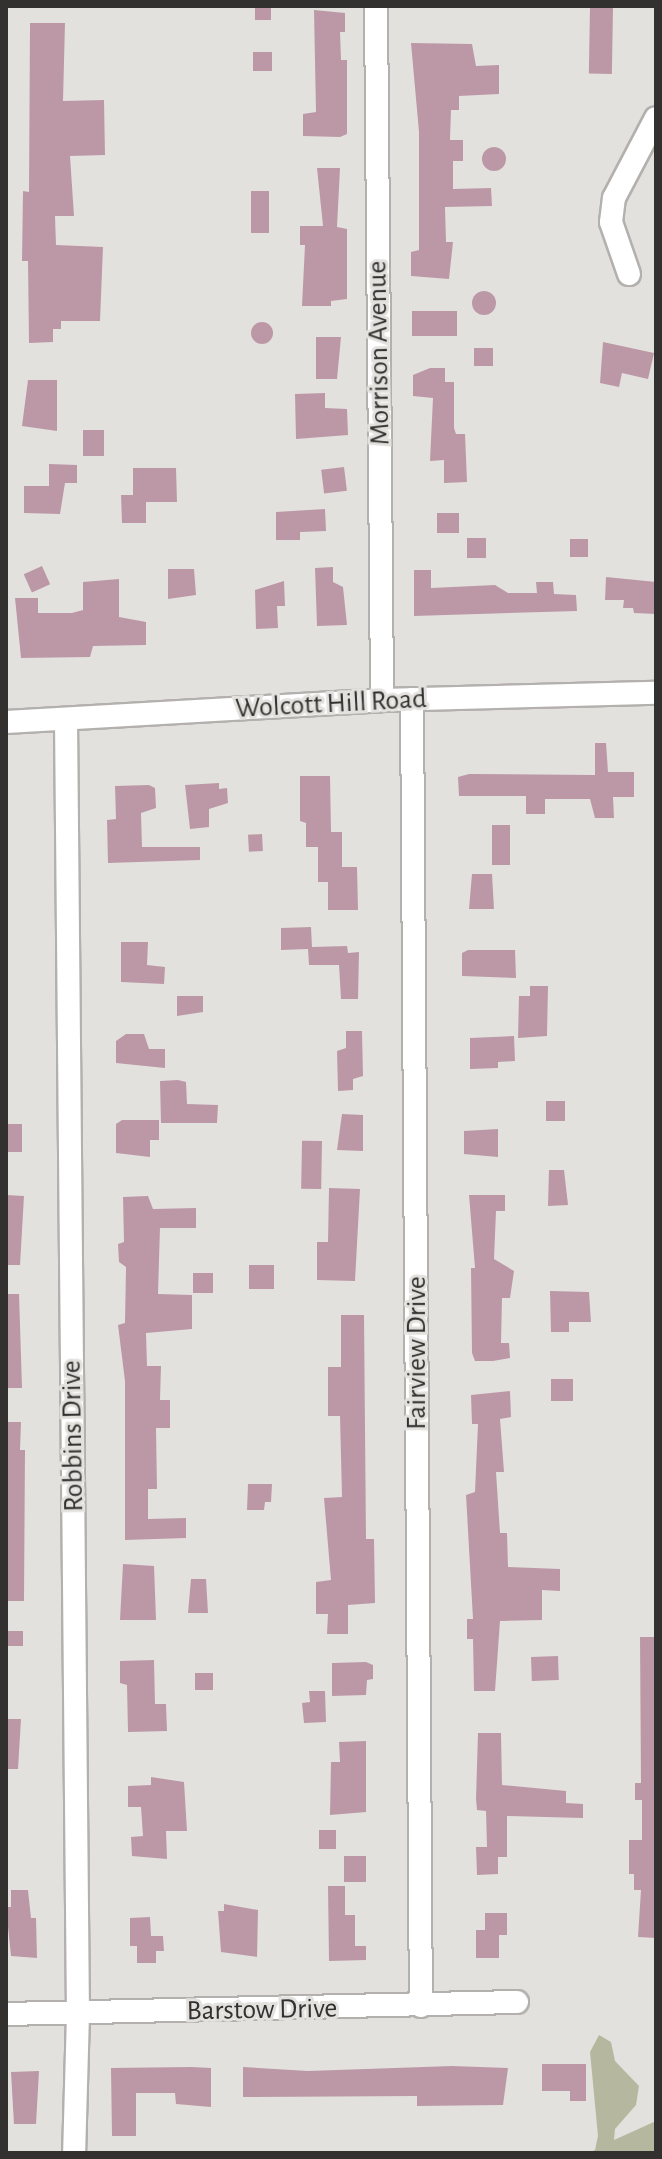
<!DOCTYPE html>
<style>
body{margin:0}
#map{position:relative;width:662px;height:2159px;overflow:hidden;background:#e3e1de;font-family:"Alegreya Sans",sans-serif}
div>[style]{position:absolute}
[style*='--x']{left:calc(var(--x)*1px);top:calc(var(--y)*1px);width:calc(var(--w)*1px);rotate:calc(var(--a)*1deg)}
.green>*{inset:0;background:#b5b89f}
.building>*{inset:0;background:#bc98a7;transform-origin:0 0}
.round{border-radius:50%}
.roads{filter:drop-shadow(2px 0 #b3b0ae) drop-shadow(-2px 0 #b3b0ae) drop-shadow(0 2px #b3b0ae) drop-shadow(0 -2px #b3b0ae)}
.minor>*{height:22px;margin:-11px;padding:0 11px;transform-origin:11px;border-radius:11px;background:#fff}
span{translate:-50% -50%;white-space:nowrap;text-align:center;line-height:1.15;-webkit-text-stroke:6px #e3e1de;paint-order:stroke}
.street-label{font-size:28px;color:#32312f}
.frame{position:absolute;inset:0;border:8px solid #32312f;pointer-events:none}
</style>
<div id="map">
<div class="green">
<i style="clip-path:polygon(599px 2035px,611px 2042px,615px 2061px,639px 2086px,636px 2105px,615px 2129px,614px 2140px,656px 2121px,656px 2153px,588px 2153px,595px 2150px,598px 2136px,590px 2052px)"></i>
</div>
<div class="building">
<i style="left:255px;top:6px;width:16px;height:14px"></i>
<i style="left:613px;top:8px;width:66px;height:23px;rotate:91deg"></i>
<i style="clip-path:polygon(314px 10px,345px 13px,345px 32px,340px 32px,341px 60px,347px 60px,347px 134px,340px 137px,303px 136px,303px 114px,316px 112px)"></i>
<i style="clip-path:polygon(30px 23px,65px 23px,63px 101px,104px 100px,105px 155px,70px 156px,74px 216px,55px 216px,56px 245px,103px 247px,100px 321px,61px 321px,61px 329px,53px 329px,53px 342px,29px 343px,28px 261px,22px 261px,23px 191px,29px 192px)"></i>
<i style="clip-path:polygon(411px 43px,472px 44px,476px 66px,499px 65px,499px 94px,459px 96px,459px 110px,451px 110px,450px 140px,463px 140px,463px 161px,453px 161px,453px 189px,491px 188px,492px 206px,445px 207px,446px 242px,453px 242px,449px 279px,411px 276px,411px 252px,419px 250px,419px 132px)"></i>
<i style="left:253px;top:52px;width:19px;height:19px"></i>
<i class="round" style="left:482px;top:147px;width:24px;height:24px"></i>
<i style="clip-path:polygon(317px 168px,340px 168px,337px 227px,347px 229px,347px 299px,331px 301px,331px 306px,302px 306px,305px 245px,300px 245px,300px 226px,323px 226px)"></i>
<i style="left:251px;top:191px;width:18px;height:42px"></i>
<i class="round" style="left:472px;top:291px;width:24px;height:24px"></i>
<i style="left:412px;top:311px;width:45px;height:25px"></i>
<i class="round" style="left:251px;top:322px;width:22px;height:22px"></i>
<i style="clip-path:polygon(316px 337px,341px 337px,337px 379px,316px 379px)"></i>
<i style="clip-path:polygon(603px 342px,654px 353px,648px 379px,622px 373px,619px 387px,600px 383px)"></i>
<i style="left:474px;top:348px;width:19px;height:18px"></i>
<i style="clip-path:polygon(430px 368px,445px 368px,445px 382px,454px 382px,454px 428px,456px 434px,465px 434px,467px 482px,444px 483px,444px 460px,430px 461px,433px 398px,413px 396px,413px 375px)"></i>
<i style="clip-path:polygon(28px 380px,57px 380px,57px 431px,22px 426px)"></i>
<i style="clip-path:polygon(325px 393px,325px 408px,347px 409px,348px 435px,296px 439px,295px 394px)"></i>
<i style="left:83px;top:430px;width:21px;height:26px"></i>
<i style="clip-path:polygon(49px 464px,77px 465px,77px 483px,65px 483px,60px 514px,24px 513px,24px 486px,49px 486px)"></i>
<i style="left:344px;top:467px;width:24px;height:23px;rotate:83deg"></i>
<i style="clip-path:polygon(133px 468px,176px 468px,177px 502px,146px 502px,146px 523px,122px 523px,121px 495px,133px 495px)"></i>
<i style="clip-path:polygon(325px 509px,326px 531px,300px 532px,300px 540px,276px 540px,276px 512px)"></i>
<i style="left:459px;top:513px;width:20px;height:22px;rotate:90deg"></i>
<i style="left:467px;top:538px;width:19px;height:20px"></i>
<i style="left:570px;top:539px;width:18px;height:18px"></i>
<i style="left:42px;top:566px;width:20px;height:20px;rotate:66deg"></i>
<i style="clip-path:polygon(333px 567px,333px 582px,343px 587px,347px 625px,317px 626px,315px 568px)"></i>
<i style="clip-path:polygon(168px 569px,194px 569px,196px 595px,168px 599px)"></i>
<i style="clip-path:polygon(414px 570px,431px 570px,431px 588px,495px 585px,508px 593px,537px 593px,536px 582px,553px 582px,554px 594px,576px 595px,577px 611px,414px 616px)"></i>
<i style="clip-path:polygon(606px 577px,656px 582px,656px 614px,634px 613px,633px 608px,623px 608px,624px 600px,605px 600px)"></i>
<i style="clip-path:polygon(119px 579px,119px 617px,146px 622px,146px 645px,93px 646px,90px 657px,21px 658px,15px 598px,38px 598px,38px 613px,72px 613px,83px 610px,83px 582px)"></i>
<i style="clip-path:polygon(284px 581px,285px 606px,277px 606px,278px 628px,256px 629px,255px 590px)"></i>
<i style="clip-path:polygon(595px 743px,606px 743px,608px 772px,634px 772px,634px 797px,613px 797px,614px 818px,595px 818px,590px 799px,545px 799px,545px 814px,526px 814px,526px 796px,459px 796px,458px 777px,469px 774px,595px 775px)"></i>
<i style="clip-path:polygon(300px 776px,330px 776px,331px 832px,342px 832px,342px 867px,357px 867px,358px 910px,328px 910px,328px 882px,318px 882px,318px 847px,306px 847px,306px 823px,300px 821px)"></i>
<i style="clip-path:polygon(219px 783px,219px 789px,227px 788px,228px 803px,209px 809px,209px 827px,190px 829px,185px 785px)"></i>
<i style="clip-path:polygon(149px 785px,155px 788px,156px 808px,141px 813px,142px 847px,200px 847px,200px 860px,108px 863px,107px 820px,116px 819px,115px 786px)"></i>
<i style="left:492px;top:825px;width:18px;height:40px"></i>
<i style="left:262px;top:834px;width:17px;height:14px;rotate:87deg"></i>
<i style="clip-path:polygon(472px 874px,492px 874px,494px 909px,469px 909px)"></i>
<i style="clip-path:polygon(311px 927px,312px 947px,347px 946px,348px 953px,359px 952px,358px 999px,341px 999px,339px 965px,309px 965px,308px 949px,281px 950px,281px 928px)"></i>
<i style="clip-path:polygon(121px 942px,148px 942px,147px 965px,165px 967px,164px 984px,121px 982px)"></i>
<i style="clip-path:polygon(468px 950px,515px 950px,516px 978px,462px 976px,462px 953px)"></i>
<i style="clip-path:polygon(530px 986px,548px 986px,547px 1036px,518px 1038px,519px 996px,530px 996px)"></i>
<i style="clip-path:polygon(177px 996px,203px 996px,203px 1012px,177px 1016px)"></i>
<i style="clip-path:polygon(346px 1031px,362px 1031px,363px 1076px,353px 1079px,353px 1090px,338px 1091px,337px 1051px,346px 1048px)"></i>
<i style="clip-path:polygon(126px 1034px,144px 1034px,149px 1049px,165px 1049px,165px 1068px,116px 1063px,116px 1041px)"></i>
<i style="clip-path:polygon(514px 1036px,515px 1061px,498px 1062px,498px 1068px,470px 1069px,470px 1038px)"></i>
<i style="clip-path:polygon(178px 1080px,186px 1082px,187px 1104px,218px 1105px,217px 1123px,161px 1123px,160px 1081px)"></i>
<i style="left:546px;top:1101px;width:19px;height:20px"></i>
<i style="clip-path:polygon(342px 1114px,363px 1115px,363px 1151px,337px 1150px)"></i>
<i style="clip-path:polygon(122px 1120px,159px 1120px,159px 1140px,150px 1140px,150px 1157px,116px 1153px,116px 1124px)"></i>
<i style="left:6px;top:1124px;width:16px;height:28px"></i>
<i style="clip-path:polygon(498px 1129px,498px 1157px,464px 1154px,464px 1131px)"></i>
<i style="left:322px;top:1141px;width:48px;height:20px;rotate:91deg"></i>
<i style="clip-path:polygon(549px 1170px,564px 1170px,568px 1205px,548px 1206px)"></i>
<i style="clip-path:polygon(329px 1188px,360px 1189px,355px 1281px,317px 1280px,317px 1242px,328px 1242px)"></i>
<i style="clip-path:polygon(6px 1195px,24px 1196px,20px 1265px,6px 1265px)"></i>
<i style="clip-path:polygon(469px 1195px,505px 1195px,505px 1211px,496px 1211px,494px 1259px,514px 1271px,510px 1298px,502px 1298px,501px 1343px,509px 1343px,510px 1358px,493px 1361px,475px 1361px,472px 1353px,471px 1268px,475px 1268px)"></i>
<i style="clip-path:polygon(148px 1196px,153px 1209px,196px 1208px,196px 1228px,160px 1228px,158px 1294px,192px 1295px,192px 1329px,146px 1333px,147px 1366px,161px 1366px,160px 1400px,170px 1400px,170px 1428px,156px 1428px,157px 1489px,148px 1489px,148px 1519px,186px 1518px,186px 1538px,125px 1540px,125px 1381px,118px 1325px,125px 1323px,126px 1267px,119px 1262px,118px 1244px,124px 1242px,123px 1197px)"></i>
<i style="left:249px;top:1265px;width:25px;height:24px"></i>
<i style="left:193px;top:1273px;width:20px;height:20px"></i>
<i style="clip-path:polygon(550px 1291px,589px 1292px,591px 1322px,569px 1322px,569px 1332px,551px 1332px)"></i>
<i style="clip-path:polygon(6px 1294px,19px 1294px,22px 1388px,6px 1388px)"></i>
<i style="clip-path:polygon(341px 1315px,364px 1315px,366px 1539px,374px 1539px,375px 1603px,348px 1605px,348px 1634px,327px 1634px,328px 1614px,316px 1614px,316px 1582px,331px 1580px,324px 1498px,342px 1497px,340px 1416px,328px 1416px,328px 1367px,341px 1367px)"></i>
<i style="left:573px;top:1379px;width:22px;height:22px;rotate:90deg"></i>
<i style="clip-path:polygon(510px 1391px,511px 1417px,500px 1419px,504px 1472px,496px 1472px,500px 1533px,507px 1533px,508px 1567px,560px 1569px,560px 1591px,542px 1590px,542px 1620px,500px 1621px,495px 1691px,474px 1691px,473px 1639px,467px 1639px,467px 1619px,473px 1619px,466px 1495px,475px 1492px,478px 1424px,472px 1424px,471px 1395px)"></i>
<i style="clip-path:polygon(6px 1422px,21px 1422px,20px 1450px,25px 1450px,24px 1601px,6px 1601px)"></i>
<i style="clip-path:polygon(248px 1484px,272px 1484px,271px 1502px,265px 1502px,264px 1510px,247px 1510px)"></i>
<i style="clip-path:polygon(123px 1564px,154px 1566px,156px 1620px,120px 1620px)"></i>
<i style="clip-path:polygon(191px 1579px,206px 1579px,208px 1613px,188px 1613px)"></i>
<i style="left:6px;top:1631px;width:17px;height:15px"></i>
<i style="clip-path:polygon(640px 1637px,656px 1637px,656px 1938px,638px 1937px,641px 1890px,634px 1890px,634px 1874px,629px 1874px,629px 1840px,642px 1840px,642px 1800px,635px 1800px,635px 1783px,641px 1783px)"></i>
<i style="left:558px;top:1656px;width:24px;height:27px;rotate:88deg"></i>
<i style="clip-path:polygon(154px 1660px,155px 1704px,166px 1704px,167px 1731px,128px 1732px,127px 1685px,120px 1683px,120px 1661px)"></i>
<i style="clip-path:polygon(366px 1662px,373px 1665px,373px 1679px,367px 1680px,366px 1695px,332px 1696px,332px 1663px)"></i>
<i style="left:195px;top:1673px;width:18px;height:17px"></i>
<i style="clip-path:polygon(309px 1691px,325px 1691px,326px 1722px,304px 1723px,302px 1703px,310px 1702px)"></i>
<i style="clip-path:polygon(6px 1719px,21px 1719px,18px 1769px,6px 1769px)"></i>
<i style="clip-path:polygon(478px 1733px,501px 1733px,502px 1785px,566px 1791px,566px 1803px,583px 1804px,583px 1818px,507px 1816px,507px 1857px,498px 1857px,498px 1874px,477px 1875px,476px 1847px,487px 1847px,486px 1811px,477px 1810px,476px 1799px)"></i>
<i style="clip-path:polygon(366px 1741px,366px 1812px,330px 1815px,331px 1762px,340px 1762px,339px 1742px)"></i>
<i style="clip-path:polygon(151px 1777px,184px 1782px,187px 1831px,166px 1831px,167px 1859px,132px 1856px,131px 1837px,143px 1836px,141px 1807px,128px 1807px,128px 1786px,151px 1785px)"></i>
<i style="left:336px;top:1830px;width:19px;height:17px;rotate:90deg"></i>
<i style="left:344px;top:1856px;width:22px;height:26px"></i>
<i style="clip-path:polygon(328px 1886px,345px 1886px,345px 1915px,355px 1915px,355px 1946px,366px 1946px,366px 1960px,329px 1961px)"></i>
<i style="clip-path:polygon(11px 1890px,28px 1890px,31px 1918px,36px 1918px,37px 1958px,11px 1956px,6px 1907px,11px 1907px)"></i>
<i style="clip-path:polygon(224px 1904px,258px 1910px,257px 1957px,221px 1952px,218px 1911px,224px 1911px)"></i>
<i style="clip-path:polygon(485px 1913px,507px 1913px,507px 1935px,499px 1935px,499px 1958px,476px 1958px,476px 1930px,485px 1930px)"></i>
<i style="clip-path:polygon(150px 1917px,151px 1936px,163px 1936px,164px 1951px,156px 1951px,156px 1963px,137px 1963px,137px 1946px,130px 1946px,130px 1918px)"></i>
<i style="clip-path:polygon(542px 2064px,586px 2064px,586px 2101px,570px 2101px,570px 2091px,542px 2091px)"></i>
<i style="clip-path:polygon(452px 2066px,508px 2068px,503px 2105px,417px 2106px,417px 2096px,243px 2097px,243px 2067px,308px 2071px)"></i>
<i style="clip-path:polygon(191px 2067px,211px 2068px,211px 2107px,176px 2104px,175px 2093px,136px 2093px,136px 2136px,112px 2136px,111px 2068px)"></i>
<i style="clip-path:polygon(39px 2071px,36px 2124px,14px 2124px,11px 2072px)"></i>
</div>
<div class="roads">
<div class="minor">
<i style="--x:376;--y:6;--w:694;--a:89.5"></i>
<i style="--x:629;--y:274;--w:55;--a:-109.1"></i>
<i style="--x:611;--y:222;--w:24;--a:-83"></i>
<i style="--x:614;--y:198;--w:90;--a:-62.3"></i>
<i style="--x:412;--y:699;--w:1307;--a:89.61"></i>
<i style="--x:66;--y:719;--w:1295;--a:89.47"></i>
<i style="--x:78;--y:2014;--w:139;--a:91.6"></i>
<i style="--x:6;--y:722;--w:377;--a:-3.3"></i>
<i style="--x:382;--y:700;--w:274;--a:-1.5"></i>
<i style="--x:6;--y:2014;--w:511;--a:-1.35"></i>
</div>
</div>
<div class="street-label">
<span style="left:379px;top:353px;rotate:-91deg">Morrison Avenue</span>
<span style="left:331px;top:704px;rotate:-3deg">Wolcott Hill Road</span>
<span style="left:417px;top:1353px;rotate:-90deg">Fairview Drive</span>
<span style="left:73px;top:1436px;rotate:-91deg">Robbins Drive</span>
<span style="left:262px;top:2010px;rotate:-1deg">Barstow Drive</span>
</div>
<div class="frame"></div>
</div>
